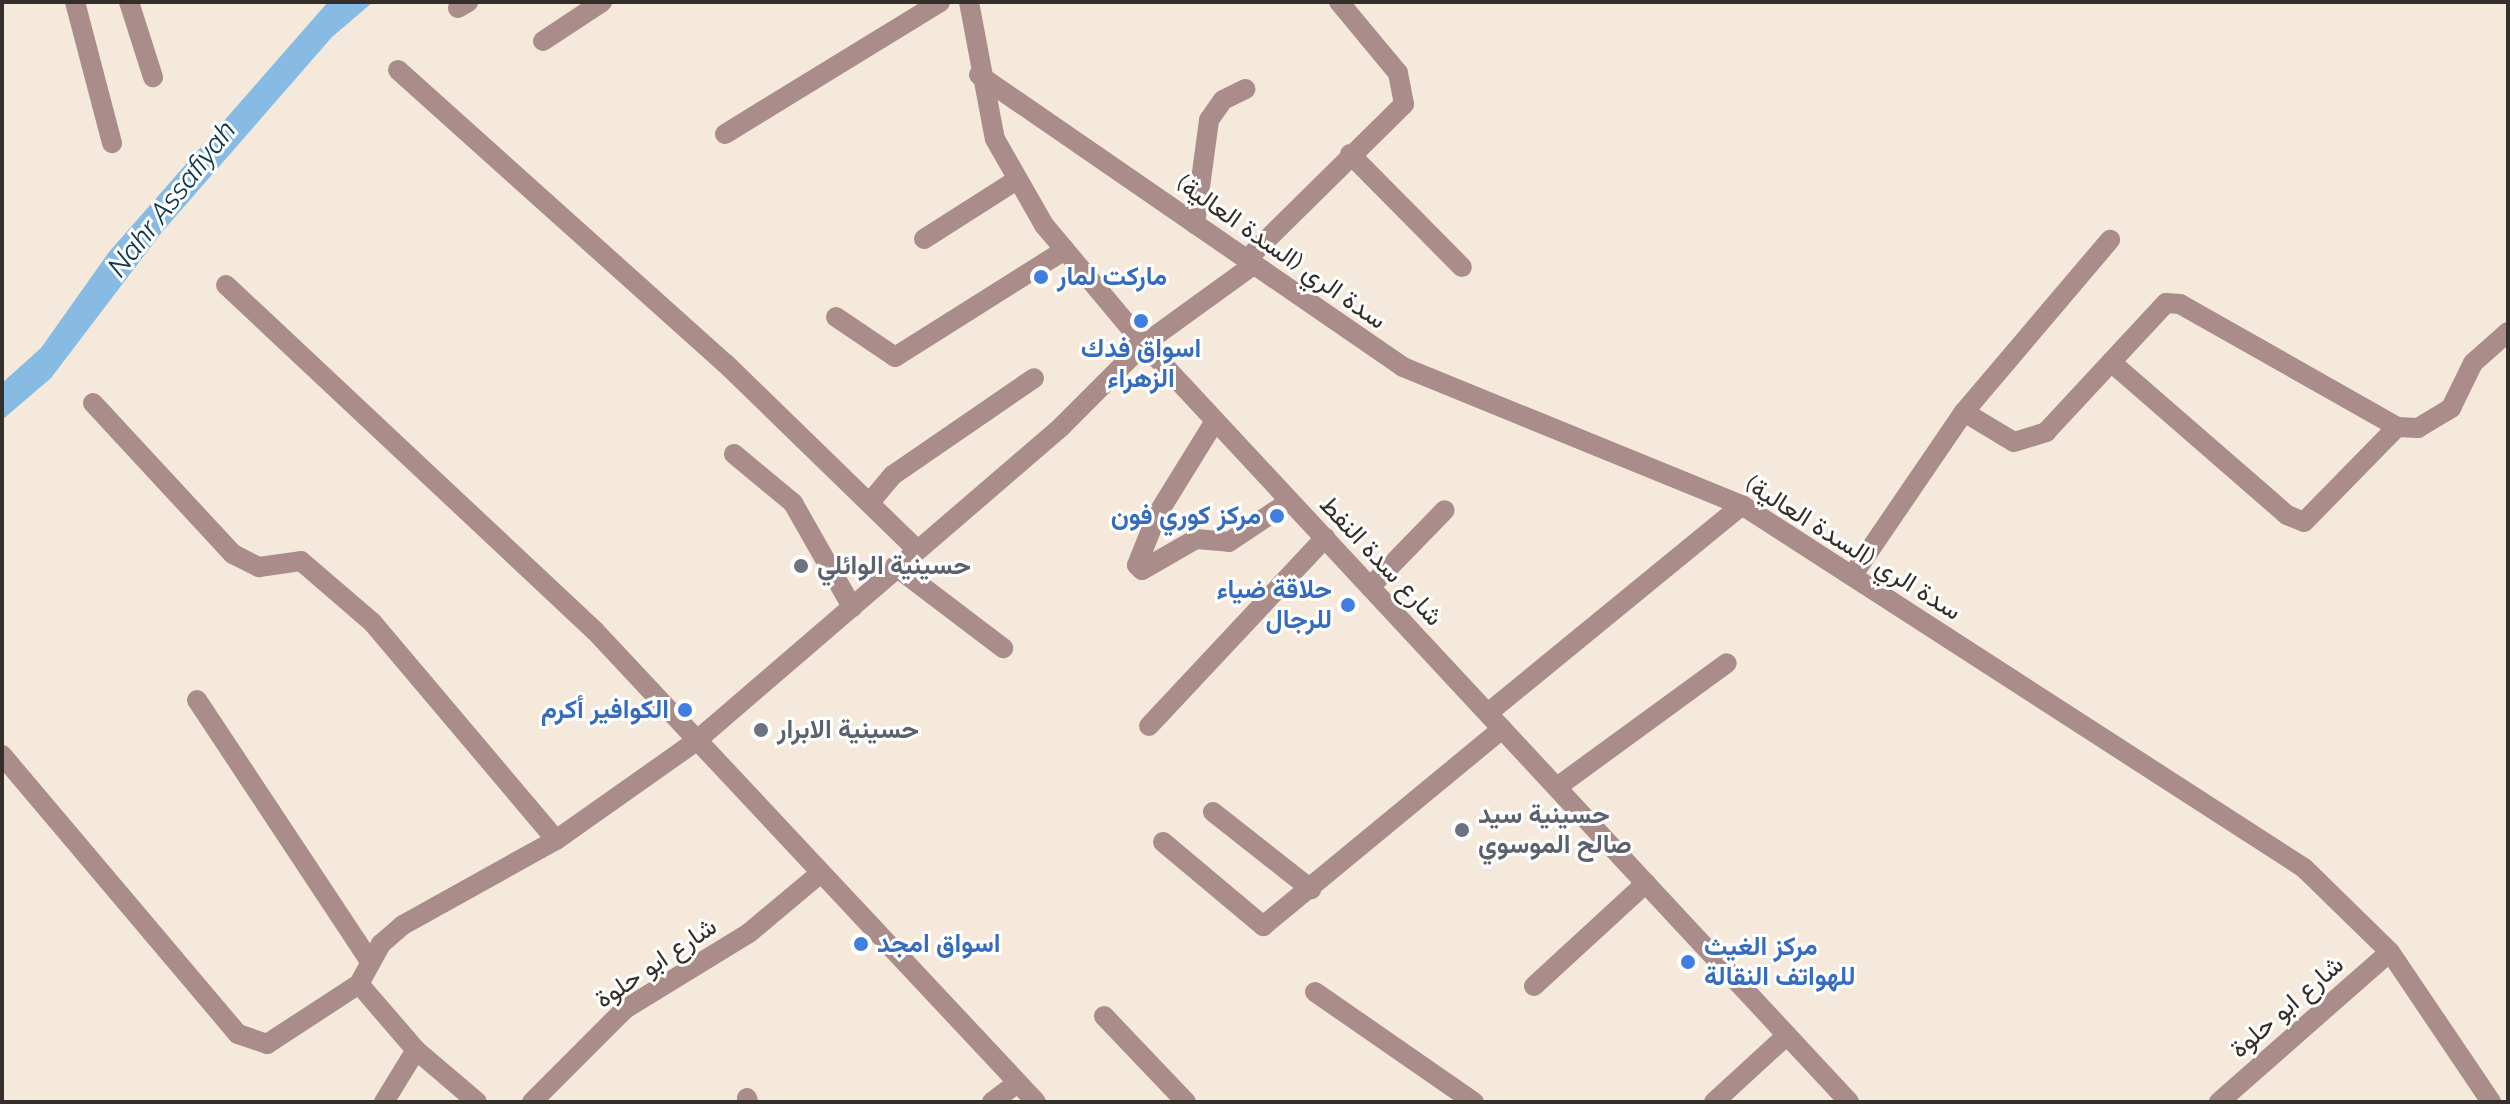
<!DOCTYPE html>
<meta charset="utf-8">
<style>
body{margin:0}
#map{position:relative;width:2510px;height:1104px;overflow:hidden;background:#f4e9da;font-family:Raleway,Vazirmatn,sans-serif}
div>[style]{position:absolute}
[style*='--x']{left:calc(var(--x)*1px);top:calc(var(--y)*1px);width:calc(var(--w)*1px);rotate:calc(var(--a)*1deg)}
.water>*{inset:0;background:#87bbe4}
.minor>*{height:20px;margin:-10px;padding:0 10px;transform-origin:10px;border-radius:10px;background:#aa8d8b}
.dots>*{width:22px;height:22px;translate:-50% -50%;box-sizing:border-box;border:4px solid #fff;border-radius:50%}
span{translate:-50% -50%;white-space:nowrap;text-align:center;line-height:1.15;-webkit-text-stroke:6px #fff;paint-order:stroke}
.street-label{font-size:26px;color:#342f2a}
.shop-label{font-size:26px;color:#366cbe;font-weight:700}
.left{translate:0 -50%;text-align:left}
.right{translate:-100% -50%;text-align:right}
.worship-label{font-size:26px;color:#5b616d;font-weight:700}
.water-label{font-size:28px;color:#0e3853;font-style:italic}
.frame{position:absolute;inset:0;border:4px solid #342f2a;pointer-events:none}
</style>
<div id="map">
<div class="water">
<i style="clip-path:polygon(328px 2px,373px 2px,332px 37px,162px 232px,51px 378px,2px 420px,2px 383px,41px 348px,109px 252px)"></i>
</div>
<div class="minor">
<i style="--x:75;--y:2;--w:146;--a:75.3"></i>
<i style="--x:129;--y:2;--w:79;--a:72.3"></i>
<i style="--x:969;--y:2;--w:139;--a:79.3"></i>
<i style="--x:995;--y:139;--w:99;--a:60.3"></i>
<i style="--x:1044;--y:225;--w:155;--a:50"></i>
<i style="--x:1144;--y:344;--w:1035;--a:47.07"></i>
<i style="--x:458;--y:8;--w:12;--a:-31"></i>
<i style="--x:543;--y:41;--w:71;--a:-33.5"></i>
<i style="--x:398;--y:70;--w:439;--a:41.9"></i>
<i style="--x:725;--y:363;--w:265;--a:44.2"></i>
<i style="--x:979;--y:75;--w:515;--a:34.55"></i>
<i style="--x:1403;--y:367;--w:366;--a:22.2"></i>
<i style="--x:1742;--y:505;--w:669;--a:32.86"></i>
<i style="--x:2304;--y:868;--w:120;--a:44.3"></i>
<i style="--x:2390;--y:952;--w:181;--a:56"></i>
<i style="--x:725;--y:134;--w:252;--a:-31.5"></i>
<i style="--x:1350;--y:154;--w:159;--a:45.3"></i>
<i style="--x:1195;--y:224;--w:105;--a:-82.3"></i>
<i style="--x:1209;--y:120;--w:24;--a:-55"></i>
<i style="--x:1223;--y:100;--w:25;--a:-26"></i>
<i style="--x:924;--y:239;--w:108;--a:-32.5"></i>
<i style="--x:1246;--y:260;--w:222;--a:-44.6"></i>
<i style="--x:1404;--y:104;--w:32;--a:-101"></i>
<i style="--x:1398;--y:73;--w:92;--a:-129.7"></i>
<i style="--x:226;--y:285;--w:506;--a:43.16"></i>
<i style="--x:595;--y:631;--w:645;--a:46.88"></i>
<i style="--x:836;--y:317;--w:71;--a:34.1"></i>
<i style="--x:895;--y:357;--w:201;--a:-32.2"></i>
<i style="--x:2111;--y:362;--w:233;--a:41"></i>
<i style="--x:2287;--y:515;--w:18;--a:22"></i>
<i style="--x:2304;--y:522;--w:133;--a:-45.6"></i>
<i style="--x:93;--y:403;--w:206;--a:47.2"></i>
<i style="--x:233;--y:554;--w:29;--a:27"></i>
<i style="--x:259;--y:567;--w:42;--a:-8.1"></i>
<i style="--x:301;--y:561;--w:94;--a:40.7"></i>
<i style="--x:372;--y:622;--w:285;--a:49.8"></i>
<i style="--x:1964;--y:412;--w:58;--a:31"></i>
<i style="--x:2014;--y:442;--w:34;--a:-17"></i>
<i style="--x:2046;--y:432;--w:176;--a:-47.1"></i>
<i style="--x:2166;--y:303;--w:14;--a:4"></i>
<i style="--x:2180;--y:304;--w:249;--a:29.5"></i>
<i style="--x:2397;--y:427;--w:21;--a:3"></i>
<i style="--x:2418;--y:428;--w:39;--a:-31"></i>
<i style="--x:2451;--y:408;--w:50;--a:-63.9"></i>
<i style="--x:2473;--y:363;--w:47;--a:-41.5"></i>
<i style="--x:1215;--y:421;--w:110;--a:121.7"></i>
<i style="--x:1157;--y:515;--w:54;--a:111.8"></i>
<i style="--x:1137;--y:565;--w:7;--a:45"></i>
<i style="--x:1142;--y:570;--w:62;--a:-29.9"></i>
<i style="--x:1196;--y:539;--w:33;--a:5"></i>
<i style="--x:1229;--y:542;--w:73;--a:-33.9"></i>
<i style="--x:734;--y:454;--w:77;--a:39.7"></i>
<i style="--x:793;--y:503;--w:120;--a:60.4"></i>
<i style="--x:871;--y:501;--w:34;--a:-50"></i>
<i style="--x:893;--y:475;--w:171;--a:-34.5"></i>
<i style="--x:895;--y:566;--w:136;--a:37.2"></i>
<i style="--x:1852;--y:576;--w:199;--a:-55.7"></i>
<i style="--x:1964;--y:412;--w:226;--a:-49.7"></i>
<i style="--x:1370;--y:587;--w:107;--a:-45.8"></i>
<i style="--x:197;--y:700;--w:313;--a:56.5"></i>
<i style="--x:1488;--y:713;--w:328;--a:-39.3"></i>
<i style="--x:1149;--y:726;--w:258;--a:-46.9"></i>
<i style="--x:2;--y:755;--w:365;--a:49.8"></i>
<i style="--x:238;--y:1034;--w:31;--a:19"></i>
<i style="--x:267;--y:1044;--w:110;--a:-33.1"></i>
<i style="--x:359;--y:984;--w:46;--a:-61.2"></i>
<i style="--x:381;--y:944;--w:29;--a:-41"></i>
<i style="--x:403;--y:925;--w:175;--a:-29.1"></i>
<i style="--x:556;--y:840;--w:170;--a:-35.2"></i>
<i style="--x:695;--y:742;--w:483;--a:-40.7"></i>
<i style="--x:1061;--y:427;--w:117;--a:-45"></i>
<i style="--x:1144;--y:344;--w:135;--a:-35.9"></i>
<i style="--x:1557;--y:787;--w:210;--a:-36.1"></i>
<i style="--x:1213;--y:812;--w:125;--a:38.2"></i>
<i style="--x:1163;--y:842;--w:131;--a:40"></i>
<i style="--x:1263;--y:926;--w:310;--a:-39.5"></i>
<i style="--x:359;--y:984;--w:87;--a:49.2"></i>
<i style="--x:416;--y:1050;--w:80;--a:40.4"></i>
<i style="--x:1534;--y:986;--w:152;--a:-42.6"></i>
<i style="--x:1315;--y:992;--w:193;--a:34.7"></i>
<i style="--x:1104;--y:1016;--w:119;--a:46.4"></i>
<i style="--x:747;--y:1098;--w:4;--a:76"></i>
<i style="--x:384;--y:1102;--w:61;--a:-58.4"></i>
<i style="--x:532;--y:1102;--w:132;--a:-45"></i>
<i style="--x:625;--y:1009;--w:145;--a:-31.5"></i>
<i style="--x:749;--y:933;--w:89;--a:-40"></i>
<i style="--x:992;--y:1102;--w:31;--a:-37"></i>
<i style="--x:1714;--y:1102;--w:99;--a:-42.5"></i>
<i style="--x:2219;--y:1102;--w:227;--a:-41.3"></i>
</div>
<div class="dots">
<i style="left:1041px;top:277px;background:#3f7fe0"></i>
<i style="left:1141px;top:321px;background:#3f7fe0"></i>
<i style="left:1277px;top:516px;background:#3f7fe0"></i>
<i style="left:801px;top:566px;background:#6b7280"></i>
<i style="left:1348px;top:605px;background:#3f7fe0"></i>
<i style="left:685px;top:710px;background:#3f7fe0"></i>
<i style="left:761px;top:730px;background:#6b7280"></i>
<i style="left:1462px;top:830px;background:#6b7280"></i>
<i style="left:861px;top:944px;background:#3f7fe0"></i>
<i style="left:1688px;top:962px;background:#3f7fe0"></i>
</div>
<div class="street-label">
<span style="left:1281px;top:252px;rotate:35deg">سدة الري (السدة العالية)</span>
<span style="left:1853px;top:548px;rotate:32deg">سدة الري (السدة العالية)</span>
<span style="left:1381px;top:561px;rotate:47deg">شارع سدة النفط</span>
<span style="left:656px;top:963px;rotate:-34deg">شارع ابو حلوة</span>
<span style="left:2287px;top:1007px;rotate:-41deg">شارع ابو حلوة</span>
</div>
<div class="shop-label">
<span class="left" style="left:1057px;top:277px">ماركت لمار</span>
<span style="left:1141px;top:364px">اسواق فدك<br>الزهراء</span>
<span class="right" style="left:1261px;top:516px">مركز كوري فون</span>
<span class="right" style="left:1332px;top:605px">حلاقة ضياء<br>للرجال</span>
<span class="right" style="left:669px;top:710px">الكوافير أكرم</span>
<span class="left" style="left:877px;top:944px">اسواق امجد</span>
<span class="left" style="left:1704px;top:962px">مركز الغيث<br>للهواتف النقالة</span>
</div>
<div class="worship-label">
<span class="left" style="left:817px;top:566px">حسينية الوائلي</span>
<span class="left" style="left:777px;top:730px">حسينية الابرار</span>
<span class="left" style="left:1478px;top:830px">حسينية سيد<br>صالح الموسوي</span>
</div>
<div class="water-label">
<span style="left:172px;top:199px;rotate:-52deg">Nahr Assafiyah</span>
</div>
<div class="frame"></div>
</div>
